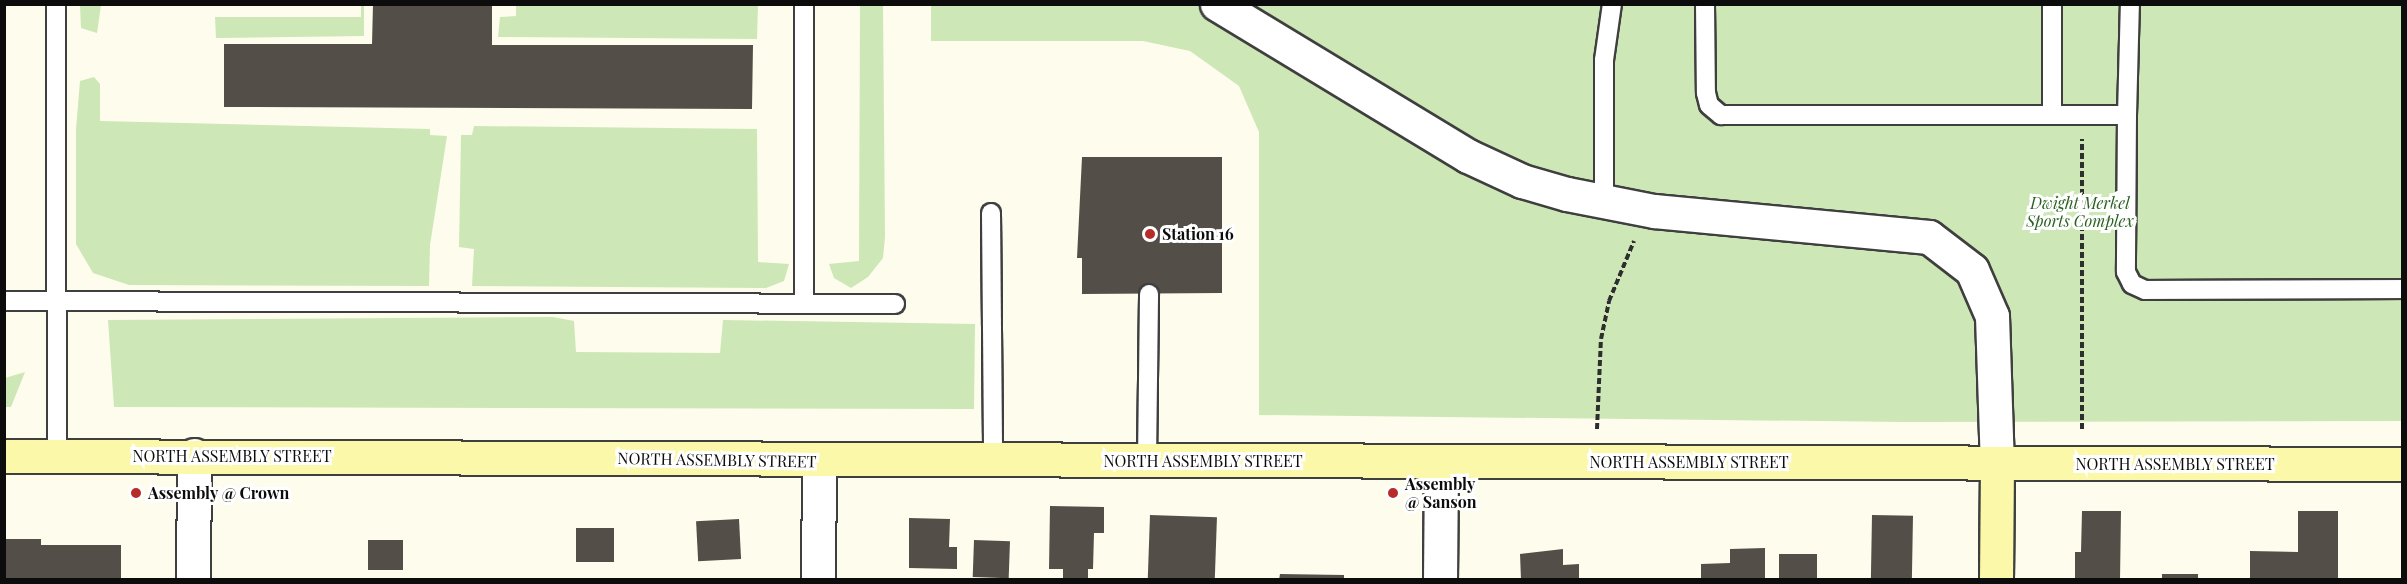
<!DOCTYPE html>
<style>
body{margin:0}
#map{position:relative;width:2407px;height:584px;overflow:hidden;background:#fefcec;font-family:"Playfair Display",serif}
div>[style]{position:absolute}
[style*='--x']{left:calc(var(--x)*1px);top:calc(var(--y)*1px);width:calc(var(--w)*1px);rotate:calc(var(--a)*1deg)}
.green>*{inset:0;background:#cde7b7}
.building>*{inset:0;background:#544e49;transform-origin:0 0}
.path>*{height:4px;margin-top:-2px;transform-origin:0;background:repeating-linear-gradient(90deg,#2e2e2e 0 6px,transparent 0 9px)}
.roads{filter:drop-shadow(2px 0 #3f3f3f) drop-shadow(-2px 0 #3f3f3f) drop-shadow(0 2px #3f3f3f) drop-shadow(0 -2px #3f3f3f)}
.lane>*{height:18px;margin:-9px;padding:0 9px;transform-origin:9px;border-radius:9px;background:#fff}
.street>*{height:33px;margin:-16.5px;padding:0 16.5px;transform-origin:16.5px;border-radius:16.5px;background:#fff}
.secondary>*{height:33px;margin:-16.5px;padding:0 16.5px;transform-origin:16.5px;border-radius:16.5px;background:#fcf8aa}
.dots>*{width:16px;height:16px;translate:-50% -50%;box-sizing:border-box;border:3px solid #fff;border-radius:50%}
span{translate:-50% -50%;white-space:nowrap;text-align:center;line-height:1.15;-webkit-text-stroke:6px #fff;paint-order:stroke}
.park-label{font-size:16px;color:#29611f;font-style:italic}
.poi-label{font-size:16px;color:#0c0c0c;font-weight:700}
.left{translate:0 -50%;text-align:left}
.street-label{font-size:16px;color:#0c0c0c}
.frame{position:absolute;inset:0;border:6px solid #0c0c0c;pointer-events:none}
</style>
<div id="map">
<div class="green">
<i style="clip-path:polygon(931px 4px,2402px 5px,2402px 421px,1906px 422px,1259px 415px,1259px 132px,1239px 86px,1190px 51px,1143px 41px,931px 41px)"></i>
<i style="clip-path:polygon(80px 5px,101px 5px,97px 33px,81px 28px)"></i>
<i style="clip-path:polygon(361px 5px,364px 5px,364px 36px,216px 38px,215px 17px,361px 17px)"></i>
<i style="clip-path:polygon(516px 5px,758px 5px,757px 39px,498px 37px,500px 17px,516px 16px)"></i>
<i style="clip-path:polygon(860px 5px,883px 5px,885px 237px,883px 258px,868px 277px,851px 288px,834px 278px,829px 264px,859px 261px)"></i>
<i style="clip-path:polygon(94px 77px,100px 84px,100px 121px,430px 129px,430px 135px,447px 136px,430px 245px,429px 286px,129px 285px,93px 273px,76px 244px,76px 129px,80px 81px)"></i>
<i style="clip-path:polygon(474px 126px,757px 129px,758px 262px,789px 264px,784px 281px,766px 288px,472px 286px,474px 249px,459px 247px,461px 135px,472px 135px)"></i>
<i style="clip-path:polygon(553px 317px,574px 321px,576px 352px,720px 353px,723px 320px,975px 324px,974px 409px,114px 407px,108px 320px)"></i>
<i style="clip-path:polygon(25px 372px,11px 407px,5px 407px,5px 378px)"></i>
</div>
<div class="building">
<i style="clip-path:polygon(373px 4px,492px 4px,492px 45px,753px 45px,752px 109px,224px 107px,224px 44px,372px 44px)"></i>
<i style="clip-path:polygon(1082px 157px,1222px 157px,1222px 293px,1082px 294px,1082px 258px,1077px 258px)"></i>
<i style="clip-path:polygon(1050px 506px,1104px 507px,1104px 533px,1094px 533px,1093px 569px,1088px 569px,1088px 580px,1063px 580px,1063px 569px,1049px 569px)"></i>
<i style="clip-path:polygon(2082px 511px,2121px 511px,2120px 580px,2075px 580px,2075px 552px,2081px 552px)"></i>
<i style="clip-path:polygon(2298px 511px,2338px 511px,2338px 578px,2250px 580px,2250px 551px,2298px 552px)"></i>
<i style="left:1150px;top:515px;width:67px;height:65px;rotate:2deg"></i>
<i style="left:1872px;top:515px;width:41px;height:65px;rotate:1deg"></i>
<i style="clip-path:polygon(909px 518px,950px 519px,949px 547px,957px 547px,957px 569px,909px 568px)"></i>
<i style="left:739px;top:519px;width:40px;height:43px;rotate:87deg"></i>
<i style="left:576px;top:528px;width:38px;height:34px"></i>
<i style="clip-path:polygon(5px 539px,41px 539px,41px 545px,121px 545px,121px 580px,5px 580px)"></i>
<i style="left:368px;top:540px;width:35px;height:30px"></i>
<i style="left:974px;top:540px;width:36px;height:37px;rotate:2deg"></i>
<i style="clip-path:polygon(1765px 548px,1765px 580px,1701px 580px,1701px 564px,1730px 563px,1730px 549px)"></i>
<i style="clip-path:polygon(1563px 549px,1563px 565px,1579px 564px,1579px 580px,1521px 580px,1520px 554px)"></i>
<i style="left:1817px;top:554px;width:26px;height:38px;rotate:90deg"></i>
<i style="clip-path:polygon(1280px 574px,1344px 575px,1344px 580px,1279px 580px)"></i>
<i style="left:2162px;top:574px;width:36px;height:6px"></i>
</div>
<div class="path">
<i style="--x:1597;--y:429;--w:90;--a:-87.5"></i>
<i style="--x:1601;--y:339;--w:39;--a:-78"></i>
<i style="--x:1609;--y:301;--w:65;--a:-67.4"></i>
<i style="--x:2082;--y:429;--w:290;--a:-90"></i>
</div>
<div class="roads">
<div class="lane">
<i style="--x:56;--y:4;--w:452;--a:89.9"></i>
<i style="--x:1705;--y:4;--w:89;--a:89.4"></i>
<i style="--x:1706;--y:93;--w:12;--a:76"></i>
<i style="--x:1709;--y:105;--w:16;--a:40"></i>
<i style="--x:1721;--y:115;--w:406;--a:0"></i>
<i style="--x:2127;--y:115;--w:157;--a:90.4"></i>
<i style="--x:2126;--y:272;--w:13;--a:63"></i>
<i style="--x:2132;--y:284;--w:14;--a:25"></i>
<i style="--x:2145;--y:290;--w:257;--a:-0.2"></i>
<i style="--x:2052;--y:115;--w:111;--a:-90"></i>
<i style="--x:2127;--y:115;--w:111;--a:-88.5"></i>
<i style="--x:1604;--y:202;--w:142;--a:-90"></i>
<i style="--x:1604;--y:60;--w:57;--a:-81.9"></i>
<i style="--x:991;--y:213;--w:248;--a:89.5"></i>
<i style="--x:4;--y:301;--w:891;--a:0.19"></i>
<i style="--x:804;--y:304;--w:300;--a:-90"></i>
<i style="--x:1147;--y:461;--w:167;--a:-89.3"></i>
</div>
<div class="street">
<i style="--x:1217;--y:4;--w:293;--a:31.2"></i>
<i style="--x:1468;--y:156;--w:60;--a:24.8"></i>
<i style="--x:1522;--y:181;--w:47;--a:16.1"></i>
<i style="--x:1567;--y:194;--w:89;--a:11.1"></i>
<i style="--x:1654;--y:211;--w:276;--a:5.4"></i>
<i style="--x:1929;--y:237;--w:54;--a:37.5"></i>
<i style="--x:1972;--y:270;--w:50;--a:66.5"></i>
<i style="--x:1992;--y:316;--w:148;--a:88.1"></i>
<i style="--x:193;--y:580;--w:125;--a:-89.5"></i>
<i style="--x:818;--y:580;--w:119;--a:-89.5"></i>
<i style="--x:1440;--y:580;--w:118;--a:-89.5"></i>
</div>
<div class="secondary">
<i style="--x:4;--y:456;--w:2398;--a:0.19"></i>
<i style="--x:1996;--y:580;--w:116;--a:-89.5"></i>
</div>
</div>
<div class="dots">
<i style="left:1150px;top:234px;background:#b62c2a"></i>
<i style="left:136px;top:493px;background:#b62c2a"></i>
<i style="left:1393px;top:493px;background:#b62c2a"></i>
</div>
<div class="park-label">
<span style="left:2080px;top:212px">Dwight Merkel<br>Sports Complex</span>
</div>
<div class="poi-label">
<span class="left" style="left:1162px;top:234px">Station 16</span>
<span class="left" style="left:1405px;top:493px">Assembly<br>@ Sanson</span>
<span class="left" style="left:148px;top:493px">Assembly @ Crown</span>
</div>
<div class="street-label">
<span style="left:232px;top:456px">NORTH ASSEMBLY STREET</span>
<span style="left:717px;top:460px;rotate:1deg">NORTH ASSEMBLY STREET</span>
<span style="left:1203px;top:461px">NORTH ASSEMBLY STREET</span>
<span style="left:1689px;top:462px">NORTH ASSEMBLY STREET</span>
<span style="left:2175px;top:464px">NORTH ASSEMBLY STREET</span>
</div>
<div class="frame"></div>
</div>
